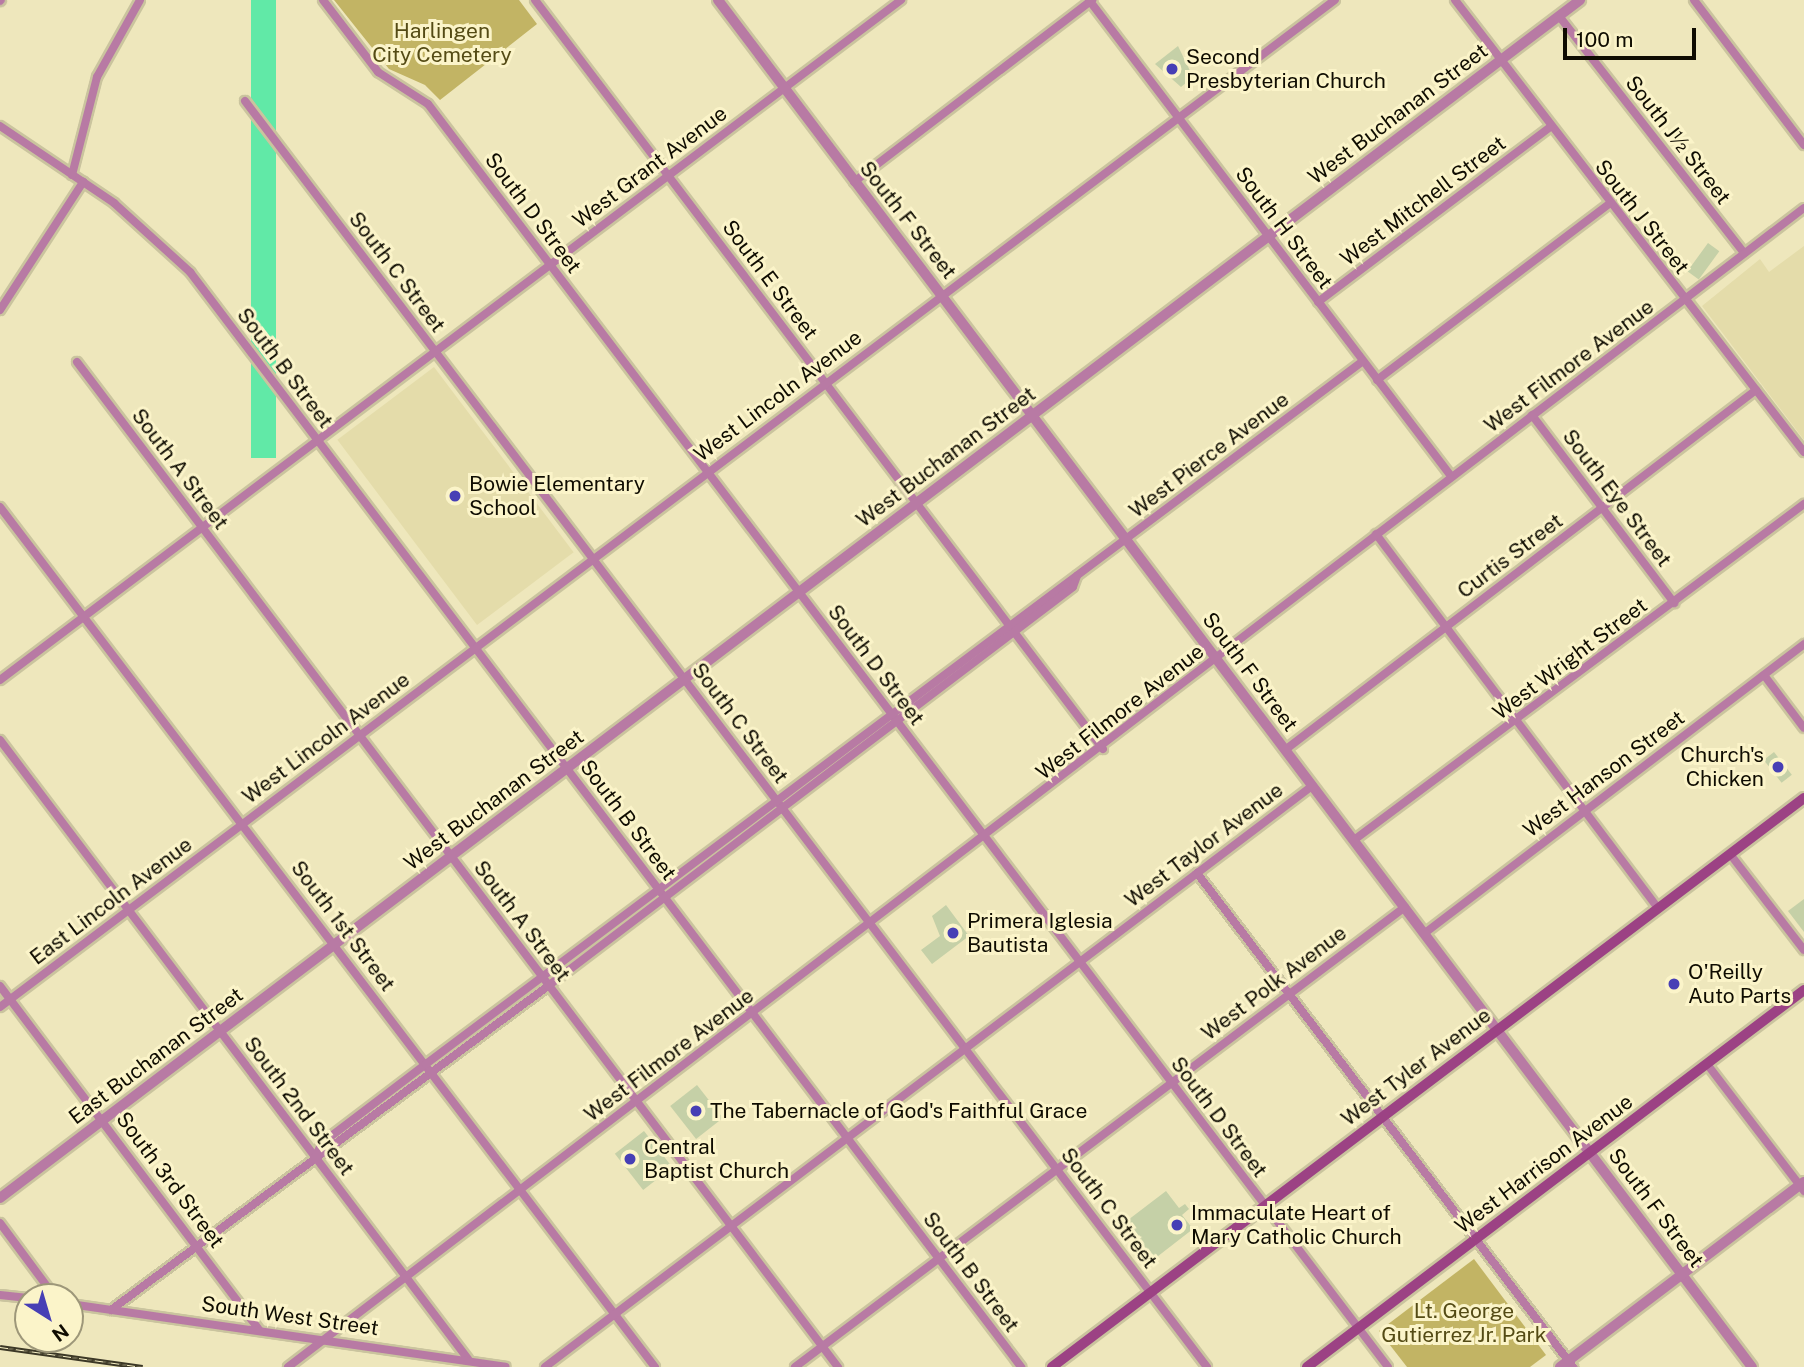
<!DOCTYPE html>
<meta charset="utf-8">
<style>
body{margin:0}
#map{position:relative;width:1804px;height:1367px;overflow:hidden;background:#eee7bc;font-family:"Public Sans",sans-serif}
div>[style]{position:absolute}
[style*='--x']{left:calc(var(--x)*1px);top:calc(var(--y)*1px);width:calc(var(--w)*1px);rotate:calc(var(--a)*1deg)}
.built>*{inset:0;background:#e4dcaa;transform-origin:0 0}
.green>*{inset:0;background:#c2b464}
.water>*{inset:0;background:#61e9a7;transform-origin:0 0}
.building>*{inset:0;background:#c5d0a7;transform-origin:0 0}
.roads{filter:drop-shadow(2px 0 #cac49e) drop-shadow(-2px 0 #cac49e) drop-shadow(0 2px #cac49e) drop-shadow(0 -2px #cac49e)}
.minor>*{height:8px;margin:-4px;padding:0 4px;transform-origin:4px;border-radius:4px;background:#b87aa4}
.tertiary>*{height:10px;margin:-5px;padding:0 5px;transform-origin:5px;border-radius:5px;background:#b87aa4}
.secondary>*{height:10px;margin:-5px;padding:0 5px;transform-origin:5px;border-radius:5px;background:#9c4284}
.rail>*{height:5px;margin-top:-2.5px;transform-origin:0;background:repeating-linear-gradient(90deg,#fbf4c9 0 8px,#3c3826 0 16px);box-sizing:border-box;border-block:2px solid #3c3826}
.dots>*{width:19px;height:19px;translate:-50% -50%;box-sizing:border-box;border:4px solid #fbf4c9;border-radius:50%}
span{translate:-50% -50%;white-space:nowrap;text-align:center;line-height:1.15;-webkit-text-stroke:6px #fbf4c9;paint-order:stroke}
.park-label{font-size:21px;color:#544b15}
.poi-label{font-size:21px;color:#0f0c01}
.left{translate:0 -50%;text-align:left}
.right{translate:-100% -50%;text-align:right}
.street-label{font-size:21px;color:#0f0c01}
.north{position:absolute;left:14px;top:1283px;width:70px;height:70px;box-sizing:border-box;background:#fbf4c9;border:2px solid #9d9779;border-radius:50%;rotate:143deg;font-size:19px;font-weight:700;line-height:28px;text-align:center;color:#0f0c01}
.north::after{content:'';display:block;margin:auto;width:24px;height:32px;background:#473fb5;clip-path:polygon(50% 0,100% 100%,50% 72%,0 100%)}
.scale{position:absolute;left:1563px;top:28px;width:133px;height:32px;box-sizing:border-box;border:4px solid #0f0c01;border-top:0;padding-left:9px;font-size:21px;line-height:24px;white-space:nowrap;color:#0f0c01;-webkit-text-stroke:5px #fbf4c9;paint-order:stroke}
</style>
<div id="map">
<div class="built">
<i style="clip-path:polygon(1804px 246px,1804px 440px,1702px 306px,1760px 259px,1769px 272px)"></i>
<i style="left:434px;top:367px;width:232px;height:121px;rotate:53deg"></i>
</div>
<div class="green">
<i style="clip-path:polygon(334px 0,519px 0,537px 24px,440px 100px,425px 85px,389px 69px)"></i>
<i style="clip-path:polygon(1474px 1259px,1546px 1355px,1530px 1367px,1407px 1367px,1379px 1331px)"></i>
</div>
<div class="water">
<i style="left:251px;top:0;width:25px;height:458px"></i>
</div>
<div class="building">
<i style="clip-path:polygon(1178px 46px,1193px 77px,1181px 87px,1155px 64px)"></i>
<i style="left:1708px;top:243px;width:14px;height:35px;rotate:36deg"></i>
<i style="left:1774px;top:752px;width:29px;height:13px;rotate:52deg"></i>
<i style="clip-path:polygon(1804px 899px,1804px 932px,1788px 911px)"></i>
<i style="clip-path:polygon(946px 905px,969px 936px,932px 964px,921px 950px,940px 936px,932px 916px)"></i>
<i style="left:697px;top:1085px;width:42px;height:34px;rotate:52deg"></i>
<i style="left:644px;top:1131px;width:46px;height:37px;rotate:52deg"></i>
<i style="clip-path:polygon(1166px 1191px,1179px 1208px,1185px 1204px,1189px 1209px,1182px 1215px,1193px 1229px,1153px 1260px,1128px 1220px)"></i>
</div>
<div class="roads">
<div class="minor">
<i style="--x:323;--y:0;--w:91;--a:52.6"></i>
<i style="--x:378;--y:72;--w:59;--a:32.6"></i>
<i style="--x:428;--y:104;--w:1586;--a:52.76"></i>
<i style="--x:535;--y:0;--w:940;--a:52.83"></i>
<i style="--x:1089;--y:0;--w:598;--a:52.75"></i>
<i style="--x:1455;--y:0;--w:571;--a:52.33"></i>
<i style="--x:1694;--y:0;--w:182;--a:52.8"></i>
<i style="--x:0;--y:1;--w:1;--a:-45"></i>
<i style="--x:1559;--y:16;--w:301;--a:52"></i>
<i style="--x:245;--y:101;--w:1590;--a:52.77"></i>
<i style="--x:0;--y:126;--w:138;--a:34"></i>
<i style="--x:114;--y:203;--w:103;--a:42.2"></i>
<i style="--x:190;--y:272;--w:1375;--a:52.8"></i>
<i style="--x:72;--y:175;--w:101;--a:-75.7"></i>
<i style="--x:97;--y:77;--w:88;--a:-60.8"></i>
<i style="--x:854;--y:182;--w:300;--a:-37.4"></i>
<i style="--x:1318;--y:302;--w:291;--a:-37"></i>
<i style="--x:0;--y:310;--w:153;--a:-57"></i>
<i style="--x:77;--y:362;--w:1261;--a:52.87"></i>
<i style="--x:1377;--y:380;--w:291;--a:-37.2"></i>
<i style="--x:1532;--y:415;--w:236;--a:52.9"></i>
<i style="--x:0;--y:507;--w:1081;--a:52.71"></i>
<i style="--x:1376;--y:534;--w:468;--a:53"></i>
<i style="--x:1764;--y:675;--w:66;--a:53"></i>
<i style="--x:0;--y:680;--w:1129;--a:-37.04"></i>
<i style="--x:0;--y:740;--w:776;--a:52.91"></i>
<i style="--x:1285;--y:750;--w:593;--a:-37.39"></i>
<i style="--x:1354;--y:840;--w:562;--a:-36.75"></i>
<i style="--x:1730;--y:854;--w:121;--a:52.4"></i>
<i style="--x:1197;--y:873;--w:621;--a:52.72"></i>
<i style="--x:1425;--y:933;--w:477;--a:-37.3"></i>
<i style="--x:0;--y:986;--w:431;--a:53"></i>
<i style="--x:0;--y:1007;--w:1672;--a:-37.03"></i>
<i style="--x:1707;--y:1064;--w:160;--a:52.6"></i>
<i style="--x:316;--y:1155;--w:13;--a:-63"></i>
<i style="--x:322;--y:1143;--w:131;--a:-37.2"></i>
<i style="--x:426;--y:1064;--w:1171;--a:-36.88"></i>
<i style="--x:0;--y:1223;--w:92;--a:53.4"></i>
<i style="--x:0;--y:1295;--w:28;--a:6"></i>
<i style="--x:70;--y:1304;--w:440;--a:8.2"></i>
<i style="--x:111;--y:1310;--w:544;--a:-36.55"></i>
<i style="--x:548;--y:986;--w:659;--a:-37.23"></i>
<i style="--x:1073;--y:587;--w:12;--a:-70"></i>
<i style="--x:288;--y:1367;--w:1908;--a:-37.4"></i>
<i style="--x:545;--y:1367;--w:962;--a:-37.14"></i>
<i style="--x:795;--y:1367;--w:764;--a:-37.02"></i>
</div>
<div class="tertiary">
<i style="--x:718;--y:0;--w:1714;--a:52.9"></i>
<i style="--x:0;--y:1198;--w:1983;--a:-37.17"></i>
<i style="--x:1560;--y:1367;--w:306;--a:-37.2"></i>
</div>
<div class="secondary">
<i style="--x:1052;--y:1367;--w:943;--a:-37.11"></i>
<i style="--x:1307;--y:1367;--w:624;--a:-37.18"></i>
</div>
</div>
<div class="rail">
<i style="--x:0;--y:1347;--w:144;--a:8"></i>
</div>
<div class="dots">
<i style="left:1172px;top:69px;background:#473fb5"></i>
<i style="left:455px;top:496px;background:#473fb5"></i>
<i style="left:1778px;top:767px;background:#473fb5"></i>
<i style="left:953px;top:933px;background:#473fb5"></i>
<i style="left:1674px;top:984px;background:#473fb5"></i>
<i style="left:696px;top:1111px;background:#473fb5"></i>
<i style="left:630px;top:1159px;background:#473fb5"></i>
<i style="left:1177px;top:1225px;background:#473fb5"></i>
</div>
<div class="park-label">
<span style="left:442px;top:43px">Harlingen<br>City Cemetery</span>
<span style="left:1464px;top:1323px">Lt. George<br>Gutierrez Jr. Park</span>
</div>
<div class="poi-label">
<span class="left" style="left:1186px;top:69px">Second<br>Presbyterian Church</span>
<span class="left" style="left:469px;top:496px">Bowie Elementary<br>School</span>
<span class="right" style="left:1764px;top:767px">Church's<br>Chicken</span>
<span class="left" style="left:967px;top:933px">Primera Iglesia<br>Bautista</span>
<span class="left" style="left:1688px;top:984px">O'Reilly<br>Auto Parts</span>
<span class="left" style="left:710px;top:1111px">The Tabernacle of God's Faithful Grace</span>
<span class="left" style="left:644px;top:1159px">Central<br>Baptist Church</span>
<span class="left" style="left:1191px;top:1225px">Immaculate Heart of<br>Mary Catholic Church</span>
</div>
<div class="street-label">
<span style="left:1398px;top:114px;rotate:-37deg">West Buchanan Street</span>
<span style="left:1678px;top:140px;rotate:52deg">South J½ Street</span>
<span style="left:650px;top:167px;rotate:-37deg">West Grant Avenue</span>
<span style="left:1423px;top:201px;rotate:-37deg">West Mitchell Street</span>
<span style="left:533px;top:213px;rotate:53deg">South D Street</span>
<span style="left:1642px;top:217px;rotate:52deg">South J Street</span>
<span style="left:908px;top:220px;rotate:52deg">South F Street</span>
<span style="left:1284px;top:228px;rotate:53deg">South H Street</span>
<span style="left:397px;top:272px;rotate:53deg">South C Street</span>
<span style="left:770px;top:280px;rotate:53deg">South E Street</span>
<span style="left:1569px;top:366px;rotate:-37deg">West Filmore Avenue</span>
<span style="left:285px;top:368px;rotate:53deg">South B Street</span>
<span style="left:778px;top:396px;rotate:-37deg">West Lincoln Avenue</span>
<span style="left:1209px;top:455px;rotate:-37deg">West Pierce Avenue</span>
<span style="left:946px;top:457px;rotate:-37deg">West Buchanan Street</span>
<span style="left:180px;top:469px;rotate:53deg">South A Street</span>
<span style="left:1617px;top:498px;rotate:53deg">South Eye Street</span>
<span style="left:1510px;top:556px;rotate:-37deg">Curtis Street</span>
<span style="left:1570px;top:659px;rotate:-37deg">West Wright Street</span>
<span style="left:876px;top:665px;rotate:53deg">South D Street</span>
<span style="left:1250px;top:672px;rotate:53deg">South F Street</span>
<span style="left:1120px;top:712px;rotate:-38deg">West Filmore Avenue</span>
<span style="left:740px;top:723px;rotate:53deg">South C Street</span>
<span style="left:326px;top:738px;rotate:-37deg">West Lincoln Avenue</span>
<span style="left:1604px;top:774px;rotate:-37deg">West Hanson Street</span>
<span style="left:494px;top:800px;rotate:-37deg">West Buchanan Street</span>
<span style="left:628px;top:820px;rotate:53deg">South B Street</span>
<span style="left:1204px;top:845px;rotate:-37deg">West Taylor Avenue</span>
<span style="left:111px;top:901px;rotate:-37deg">East Lincoln Avenue</span>
<span style="left:522px;top:921px;rotate:53deg">South A Street</span>
<span style="left:343px;top:926px;rotate:53deg">South 1st Street</span>
<span style="left:1274px;top:983px;rotate:-37deg">West Polk Avenue</span>
<span style="left:669px;top:1055px;rotate:-37deg">West Filmore Avenue</span>
<span style="left:156px;top:1056px;rotate:-37deg">East Buchanan Street</span>
<span style="left:1416px;top:1067px;rotate:-37deg">West Tyler Avenue</span>
<span style="left:299px;top:1106px;rotate:53deg">South 2nd Street</span>
<span style="left:1219px;top:1117px;rotate:53deg">South D Street</span>
<span style="left:1544px;top:1164px;rotate:-37deg">West Harrison Avenue</span>
<span style="left:170px;top:1180px;rotate:53deg">South 3rd Street</span>
<span style="left:1109px;top:1208px;rotate:53deg">South C Street</span>
<span style="left:1656px;top:1208px;rotate:53deg">South F Street</span>
<span style="left:971px;top:1272px;rotate:53deg">South B Street</span>
<span style="left:290px;top:1316px;rotate:8deg">South West Street</span>
</div>
<div class="north">N</div>
<div class="scale">100 m</div>
</div>
